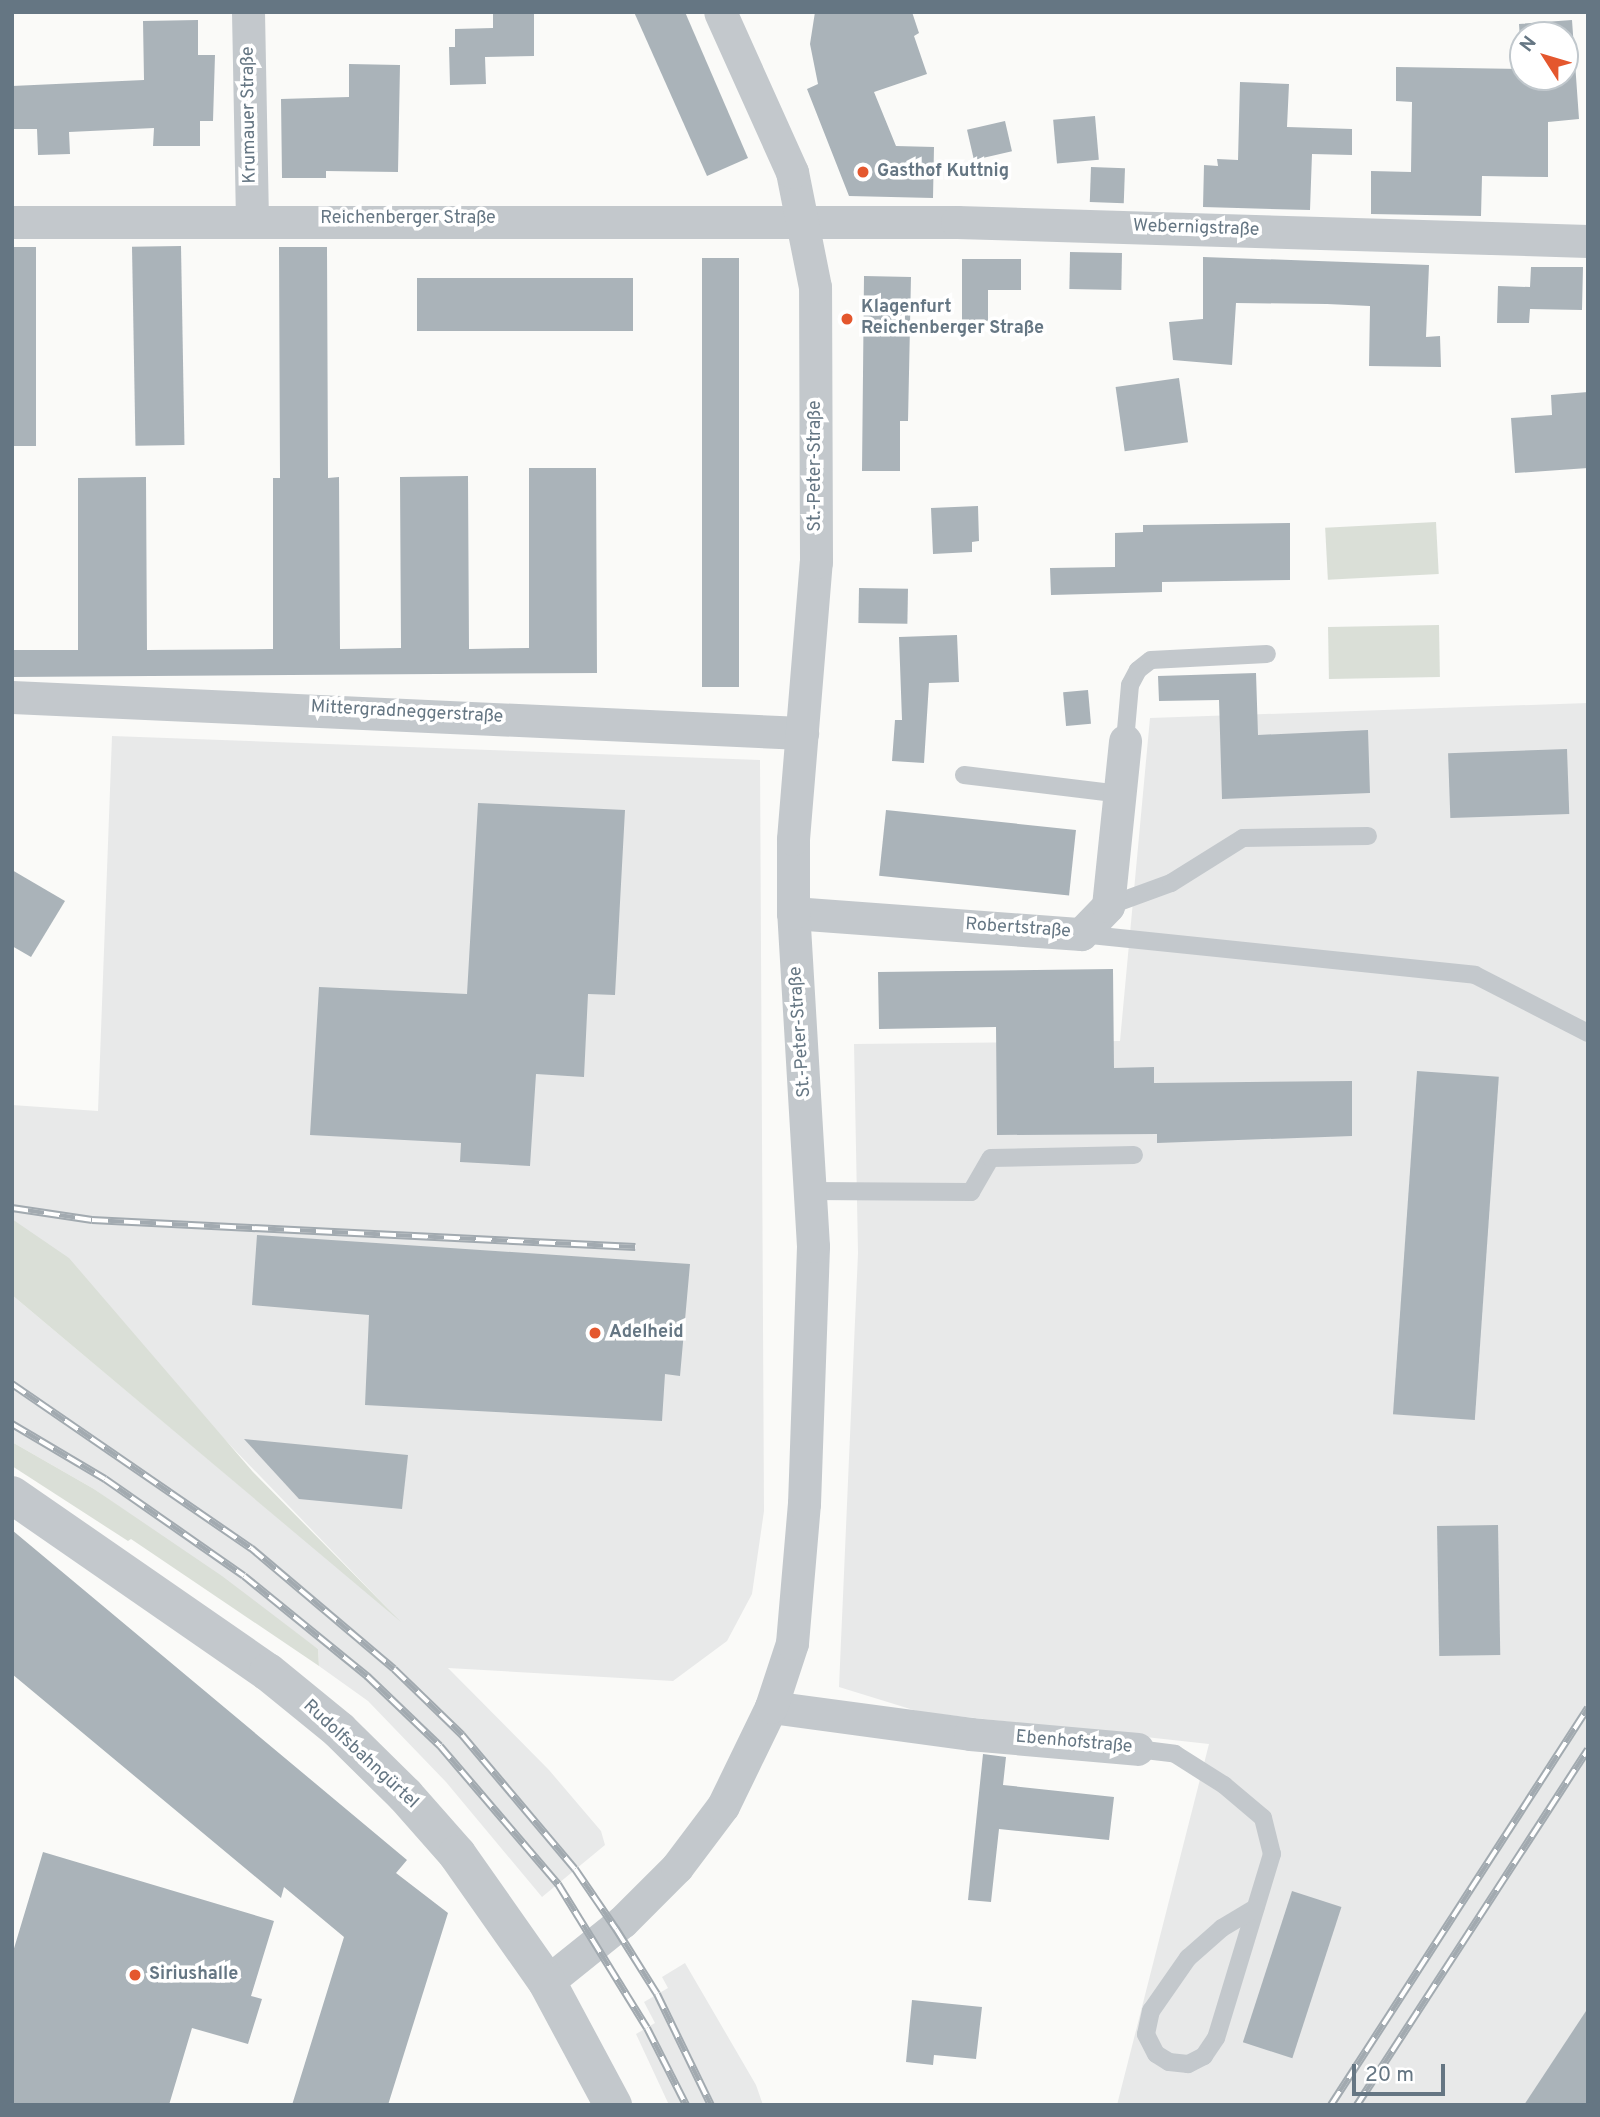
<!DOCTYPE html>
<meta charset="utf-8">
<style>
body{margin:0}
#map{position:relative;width:1600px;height:2117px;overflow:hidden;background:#fafaf8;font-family:Overpass,sans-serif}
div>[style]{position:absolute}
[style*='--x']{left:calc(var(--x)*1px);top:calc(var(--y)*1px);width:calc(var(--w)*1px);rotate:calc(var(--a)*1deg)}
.built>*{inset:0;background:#e8e9e9}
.green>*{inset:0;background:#dadfd7;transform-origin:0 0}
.building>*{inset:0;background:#aab3b9;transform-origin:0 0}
.service>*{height:18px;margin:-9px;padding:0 9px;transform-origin:9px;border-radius:9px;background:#c3c8cc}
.minor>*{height:33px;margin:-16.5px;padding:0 16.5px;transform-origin:16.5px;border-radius:16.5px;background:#c3c8cc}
.tertiary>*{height:38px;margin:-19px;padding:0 19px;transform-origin:19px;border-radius:19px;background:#c3c8cc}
.rail>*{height:8px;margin-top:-4px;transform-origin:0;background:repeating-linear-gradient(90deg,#fff 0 16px,#a2aab0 0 32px);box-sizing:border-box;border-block:2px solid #a2aab0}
.dots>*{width:19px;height:19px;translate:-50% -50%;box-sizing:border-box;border:4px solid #fff;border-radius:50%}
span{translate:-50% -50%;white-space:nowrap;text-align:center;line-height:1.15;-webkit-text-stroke:7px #fff;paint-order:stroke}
.street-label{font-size:18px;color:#657683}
.poi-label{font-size:18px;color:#657683;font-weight:700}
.left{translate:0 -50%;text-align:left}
.frame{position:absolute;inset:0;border:14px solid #657683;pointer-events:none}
.north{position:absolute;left:1509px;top:21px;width:70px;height:70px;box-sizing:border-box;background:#fff;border:2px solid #c1c8cd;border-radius:50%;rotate:307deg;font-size:19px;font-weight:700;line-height:28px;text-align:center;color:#657683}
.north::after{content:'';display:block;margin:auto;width:24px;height:32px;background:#e4572e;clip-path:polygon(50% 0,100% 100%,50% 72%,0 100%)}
.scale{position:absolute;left:1352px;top:2064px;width:93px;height:32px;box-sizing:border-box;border:4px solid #657683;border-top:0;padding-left:9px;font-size:21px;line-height:24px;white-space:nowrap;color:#657683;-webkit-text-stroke:5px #fff;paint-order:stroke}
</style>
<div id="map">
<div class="built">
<i style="clip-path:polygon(1588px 703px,1588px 2105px,1117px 2105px,1209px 1744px,920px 1712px,839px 1687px,858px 1253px,854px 1044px,1120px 1041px,1150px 718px)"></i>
<i style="clip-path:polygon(112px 736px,760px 760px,764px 1511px,752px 1594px,727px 1641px,673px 1681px,448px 1668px,549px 1770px,601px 1831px,605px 1845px,542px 1897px,446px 1782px,368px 1701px,319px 1666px,318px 1649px,94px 1489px,12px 1442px,12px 1295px,394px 1615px,12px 1219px,12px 1105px,98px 1111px)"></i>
<i style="clip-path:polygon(685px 1963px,756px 2085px,763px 2105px,669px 2105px,636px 2034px,655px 2023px,644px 2002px,668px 1988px,662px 1977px)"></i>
</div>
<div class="green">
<i style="left:1436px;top:522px;width:52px;height:111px;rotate:87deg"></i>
<i style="left:1439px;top:625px;width:52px;height:111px;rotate:89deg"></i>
<i style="clip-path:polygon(12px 1219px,69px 1258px,253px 1472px,401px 1622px,12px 1295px)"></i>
<i style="clip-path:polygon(12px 1442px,94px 1489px,222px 1576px,318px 1649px,319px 1666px,131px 1539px,128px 1541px,12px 1466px)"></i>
</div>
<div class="building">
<i style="clip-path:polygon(493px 12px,534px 12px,534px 56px,485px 57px,486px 84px,450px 85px,449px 47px,455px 47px,455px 29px,493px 28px)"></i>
<i style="clip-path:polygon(634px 12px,685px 12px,748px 158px,707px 176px)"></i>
<i style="clip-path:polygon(815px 12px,912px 12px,919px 33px,914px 36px,927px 74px,874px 92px,896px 146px,934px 147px,933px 198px,849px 196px,807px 89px,818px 84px,810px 44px)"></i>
<i style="clip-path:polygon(198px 20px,198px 55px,215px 55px,213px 121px,200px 121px,200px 146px,153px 146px,154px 128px,69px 132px,70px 154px,38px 155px,37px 129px,12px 129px,12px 86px,144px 80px,143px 21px)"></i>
<i style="clip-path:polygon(evenodd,1572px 20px,1579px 119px,1548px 122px,1548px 177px,1482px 176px,1481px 216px,1371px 214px,1371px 171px,1411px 172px,1412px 102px,1396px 101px,1396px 67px,1522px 69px,1519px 24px,1572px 20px,1523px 35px,1565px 35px,1565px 77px,1523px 77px,1523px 35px)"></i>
<i style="clip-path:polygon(349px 64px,400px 65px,398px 172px,326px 171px,326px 178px,282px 178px,281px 99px,349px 97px)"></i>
<i style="clip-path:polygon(1240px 82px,1289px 84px,1287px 127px,1352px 129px,1352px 155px,1312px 154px,1310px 210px,1203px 207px,1204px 165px,1218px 166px,1217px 159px,1238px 160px)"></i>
<i style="left:1095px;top:116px;width:44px;height:42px;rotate:85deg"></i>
<i style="left:1005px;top:121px;width:31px;height:39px;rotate:77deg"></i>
<i style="left:1091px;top:167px;width:34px;height:35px;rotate:2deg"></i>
<i style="left:181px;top:246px;width:199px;height:49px;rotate:89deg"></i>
<i style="left:12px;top:247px;width:24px;height:199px"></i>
<i style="clip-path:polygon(279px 247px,327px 247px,328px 478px,339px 477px,340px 649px,401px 648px,400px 477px,468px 476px,469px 649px,529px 648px,529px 468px,596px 468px,597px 673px,12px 677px,12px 650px,78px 650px,78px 478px,146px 477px,147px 650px,273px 649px,273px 478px,280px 478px)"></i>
<i style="left:1070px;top:252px;width:52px;height:37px;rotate:1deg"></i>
<i style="clip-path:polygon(1203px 257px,1429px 265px,1426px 337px,1440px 336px,1441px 367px,1369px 366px,1370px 306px,1327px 304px,1236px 303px,1232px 365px,1173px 360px,1169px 322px,1203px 319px)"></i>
<i style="left:739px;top:258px;width:429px;height:37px;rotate:90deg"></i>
<i style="clip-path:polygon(962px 259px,1021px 259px,1021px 290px,988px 290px,988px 324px,962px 324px)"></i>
<i style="clip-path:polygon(1531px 267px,1583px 267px,1582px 310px,1530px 309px,1529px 323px,1497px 323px,1498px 286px,1530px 287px)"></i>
<i style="clip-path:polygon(864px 276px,911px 277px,908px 421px,900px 421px,900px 471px,862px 471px)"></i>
<i style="left:417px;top:278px;width:216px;height:53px"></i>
<i style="left:1179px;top:378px;width:65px;height:64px;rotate:82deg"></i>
<i style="clip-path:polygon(1588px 392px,1588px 468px,1515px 473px,1511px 418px,1552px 415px,1551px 395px)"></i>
<i style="clip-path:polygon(978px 506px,979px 541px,972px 542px,972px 552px,933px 554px,931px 508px)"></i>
<i style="clip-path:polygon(1290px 523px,1290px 580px,1162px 582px,1162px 592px,1051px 595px,1050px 568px,1115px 567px,1115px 533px,1143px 532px,1143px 525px)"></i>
<i style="left:859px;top:588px;width:49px;height:35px;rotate:1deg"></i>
<i style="clip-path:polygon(957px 635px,959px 682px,929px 683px,924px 763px,892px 761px,895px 720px,902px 720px,899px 637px)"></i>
<i style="clip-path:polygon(1256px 673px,1258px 735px,1368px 730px,1370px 793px,1222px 799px,1219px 700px,1159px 701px,1158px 676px)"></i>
<i style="left:1088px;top:690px;width:34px;height:25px;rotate:85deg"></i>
<i style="left:1567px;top:749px;width:65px;height:119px;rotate:88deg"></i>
<i style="clip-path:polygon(478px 803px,625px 810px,615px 995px,588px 994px,584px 1077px,536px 1074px,530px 1166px,460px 1162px,461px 1143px,310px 1135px,319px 987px,467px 994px)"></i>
<i style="left:886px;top:810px;width:191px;height:66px;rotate:6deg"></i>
<i style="clip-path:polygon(12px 870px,65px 901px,31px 957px,12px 946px)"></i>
<i style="clip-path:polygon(1113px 969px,1114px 1068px,1154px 1067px,1154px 1083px,1352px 1081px,1352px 1136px,1157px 1143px,1157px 1134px,997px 1135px,996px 1027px,879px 1029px,878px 972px)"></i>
<i style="left:1417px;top:1071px;width:82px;height:344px;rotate:4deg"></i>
<i style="clip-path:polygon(257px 1235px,690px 1264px,680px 1376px,665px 1374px,662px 1421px,365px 1405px,369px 1315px,252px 1305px)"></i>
<i style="clip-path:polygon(244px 1439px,408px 1455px,402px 1509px,299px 1499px)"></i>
<i style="left:1498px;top:1525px;width:130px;height:61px;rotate:89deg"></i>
<i style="clip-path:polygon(12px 1530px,407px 1860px,396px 1873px,448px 1913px,388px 2105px,292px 2105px,344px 1937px,284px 1887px,281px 1898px,12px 1674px)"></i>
<i style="clip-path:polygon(983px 1754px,1006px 1757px,1003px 1785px,1114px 1797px,1109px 1840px,999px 1829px,991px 1902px,968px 1900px)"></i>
<i style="clip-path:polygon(43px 1852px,274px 1921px,251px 1996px,262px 1999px,248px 2044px,192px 2028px,169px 2105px,12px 2105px,12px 1955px)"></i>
<i style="left:1292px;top:1891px;width:52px;height:159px;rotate:18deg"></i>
<i style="clip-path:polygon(912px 2000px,982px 2007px,976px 2059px,934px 2055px,933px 2065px,906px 2062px)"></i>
<i style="clip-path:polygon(1588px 2008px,1588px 2105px,1524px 2105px)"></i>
</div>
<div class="service">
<i style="--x:1125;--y:741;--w:56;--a:-84.9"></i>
<i style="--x:1130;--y:685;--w:17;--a:-62"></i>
<i style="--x:1138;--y:670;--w:16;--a:-38"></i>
<i style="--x:1151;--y:660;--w:116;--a:-3"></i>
<i style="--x:964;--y:775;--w:157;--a:6.9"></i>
<i style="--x:1108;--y:906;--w:67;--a:-20.1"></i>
<i style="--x:1171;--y:883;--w:85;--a:-32"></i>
<i style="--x:1243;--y:838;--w:125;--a:-0.9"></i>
<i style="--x:1081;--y:934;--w:396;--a:5.9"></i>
<i style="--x:1475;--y:975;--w:127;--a:27.2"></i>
<i style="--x:811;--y:1191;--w:160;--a:0.4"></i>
<i style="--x:971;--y:1192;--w:39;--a:-60"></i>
<i style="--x:991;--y:1158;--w:143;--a:-1.2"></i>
<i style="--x:1137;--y:1749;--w:38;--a:7"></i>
<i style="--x:1175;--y:1754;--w:58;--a:32.3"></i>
<i style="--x:1224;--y:1785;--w:51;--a:40.2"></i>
<i style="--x:1263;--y:1818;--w:37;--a:76"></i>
<i style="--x:1272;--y:1854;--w:192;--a:106.9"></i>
<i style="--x:1216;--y:2038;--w:22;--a:124"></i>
<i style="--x:1204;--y:2056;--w:18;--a:153"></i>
<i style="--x:1188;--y:2064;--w:19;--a:-174"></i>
<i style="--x:1169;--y:2062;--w:15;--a:-148"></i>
<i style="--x:1156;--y:2054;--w:22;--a:-117"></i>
<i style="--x:1146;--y:2034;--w:24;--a:-78"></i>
<i style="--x:1151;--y:2011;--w:65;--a:-55.1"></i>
<i style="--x:1188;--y:1958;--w:45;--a:-41.4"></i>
<i style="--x:1222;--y:1928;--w:39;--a:-31"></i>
</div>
<div class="minor">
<i style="--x:248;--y:12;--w:207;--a:88.9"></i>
<i style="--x:12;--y:222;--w:945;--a:0"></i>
<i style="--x:957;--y:222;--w:631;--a:1.72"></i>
<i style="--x:12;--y:697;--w:791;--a:2.61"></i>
<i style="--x:793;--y:913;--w:289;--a:4.2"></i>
<i style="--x:1081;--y:934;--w:39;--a:-46"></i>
<i style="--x:1108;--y:906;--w:166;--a:-84.1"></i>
<i style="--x:771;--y:1707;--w:201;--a:7.7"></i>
<i style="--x:970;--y:1734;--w:168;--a:5.1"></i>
<i style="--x:547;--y:1982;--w:96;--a:-38.7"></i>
<i style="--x:622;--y:1922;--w:78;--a:-45"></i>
<i style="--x:677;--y:1867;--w:76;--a:-53"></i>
<i style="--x:723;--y:1806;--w:110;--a:-64.1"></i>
<i style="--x:771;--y:1707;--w:67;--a:-71.8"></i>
<i style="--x:792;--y:1643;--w:140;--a:-85.1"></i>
<i style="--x:804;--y:1504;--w:258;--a:-88"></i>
<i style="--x:813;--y:1246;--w:334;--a:-93.4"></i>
<i style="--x:793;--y:913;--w:74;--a:-90"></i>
<i style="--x:793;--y:839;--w:278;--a:-85.3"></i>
<i style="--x:816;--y:562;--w:275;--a:-90.2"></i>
<i style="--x:815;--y:287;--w:117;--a:-101.3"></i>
<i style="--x:792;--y:172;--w:175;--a:-114.2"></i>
</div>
<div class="tertiary">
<i style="--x:12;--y:1495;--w:311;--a:34.7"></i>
<i style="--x:268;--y:1672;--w:92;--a:39.2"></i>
<i style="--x:339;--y:1730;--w:93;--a:44.6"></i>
<i style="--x:405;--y:1795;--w:79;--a:48.6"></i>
<i style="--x:457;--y:1854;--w:156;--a:54.9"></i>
<i style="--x:547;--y:1982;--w:140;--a:61.8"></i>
</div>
<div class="rail">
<i style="--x:12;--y:1208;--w:81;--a:8.5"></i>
<i style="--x:92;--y:1220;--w:544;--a:2.85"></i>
<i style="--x:12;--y:1384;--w:290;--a:34.5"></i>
<i style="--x:251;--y:1548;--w:187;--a:40.2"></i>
<i style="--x:394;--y:1669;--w:95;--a:44.1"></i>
<i style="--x:462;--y:1735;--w:175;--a:49.9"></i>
<i style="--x:575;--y:1869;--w:73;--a:55.7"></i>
<i style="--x:616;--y:1929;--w:77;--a:57.8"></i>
<i style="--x:657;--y:1994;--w:123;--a:64.1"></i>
<i style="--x:12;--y:1424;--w:108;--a:30.6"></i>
<i style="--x:105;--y:1479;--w:169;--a:34.9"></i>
<i style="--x:244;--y:1576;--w:159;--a:39.1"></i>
<i style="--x:367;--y:1676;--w:101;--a:43.8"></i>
<i style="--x:440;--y:1746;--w:182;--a:49.5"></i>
<i style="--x:558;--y:1884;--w:169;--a:58.3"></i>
<i style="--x:647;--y:2028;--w:86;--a:63.1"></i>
<i style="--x:1331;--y:2105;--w:473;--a:-57.1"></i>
<i style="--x:1357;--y:2105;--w:424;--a:-57"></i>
</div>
<div class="dots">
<i style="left:863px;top:172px;background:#e4572e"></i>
<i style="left:847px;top:319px;background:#e4572e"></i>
<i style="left:595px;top:1333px;background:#e4572e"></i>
<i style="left:135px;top:1975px;background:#e4572e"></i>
</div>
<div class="street-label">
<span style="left:250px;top:115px;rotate:-91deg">Krumauer Straße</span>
<span style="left:408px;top:219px">Reichenberger Straße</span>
<span style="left:1196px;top:229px;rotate:2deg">Webernigstraße</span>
<span style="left:816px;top:466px;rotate:-90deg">St.-Peter-Straße</span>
<span style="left:407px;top:713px;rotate:3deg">Mittergradneggerstraße</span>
<span style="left:1018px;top:929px;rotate:4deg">Robertstraße</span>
<span style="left:801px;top:1032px;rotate:-94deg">St.-Peter-Straße</span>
<span style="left:1074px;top:1743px;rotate:5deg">Ebenhofstraße</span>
<span style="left:360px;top:1755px;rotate:43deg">Rudolfsbahngürtel</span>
</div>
<div class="poi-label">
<span class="left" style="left:877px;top:172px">Gasthof Kuttnig</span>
<span class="left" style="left:861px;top:319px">Klagenfurt<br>Reichenberger Straße</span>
<span class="left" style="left:609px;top:1333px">Adelheid</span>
<span class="left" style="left:149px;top:1975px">Siriushalle</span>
</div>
<div class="frame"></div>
<div class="north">N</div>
<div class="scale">20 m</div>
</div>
